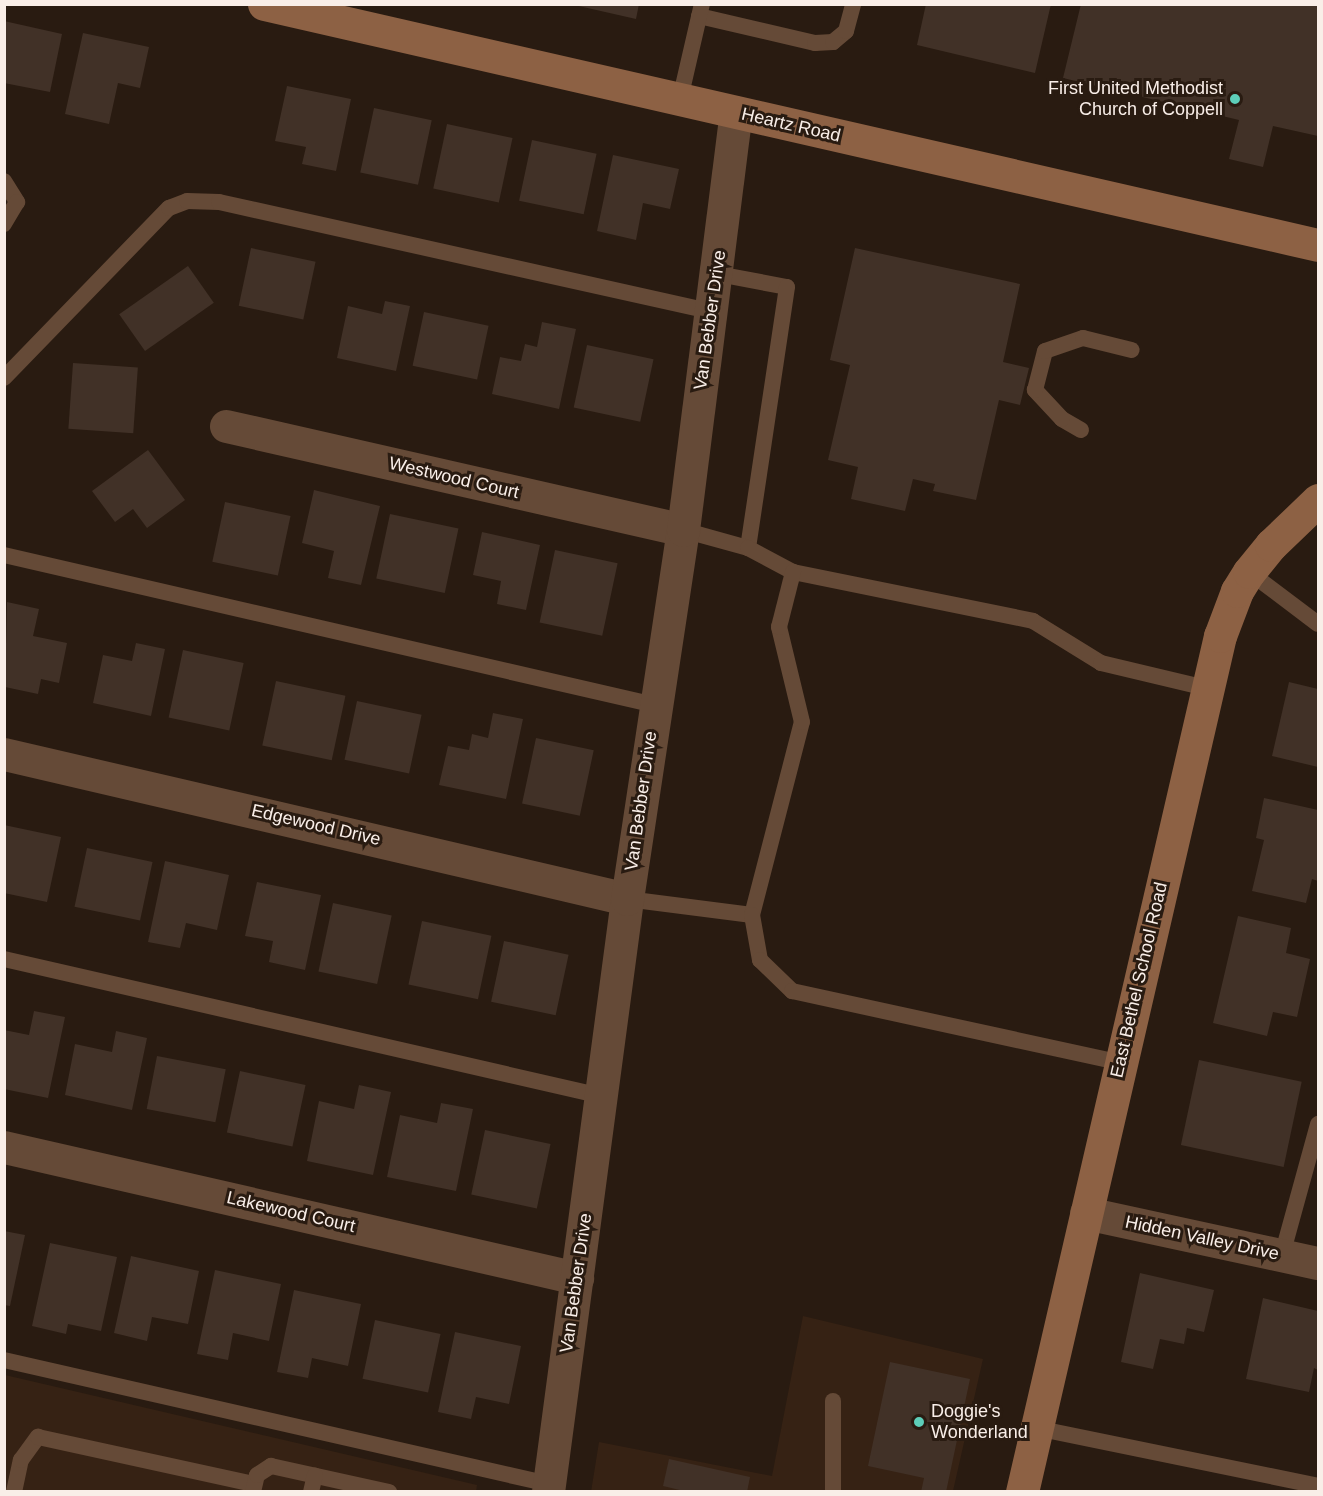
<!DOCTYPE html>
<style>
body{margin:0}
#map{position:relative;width:1323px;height:1496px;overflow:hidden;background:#291b11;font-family:Helvetica,sans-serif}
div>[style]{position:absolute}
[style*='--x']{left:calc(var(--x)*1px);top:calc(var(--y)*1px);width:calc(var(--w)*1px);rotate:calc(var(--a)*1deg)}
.built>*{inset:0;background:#362214}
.building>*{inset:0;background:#413127;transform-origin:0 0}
.lane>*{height:16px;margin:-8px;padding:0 8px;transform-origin:8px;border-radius:8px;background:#654a37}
.street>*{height:33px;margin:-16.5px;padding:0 16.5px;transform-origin:16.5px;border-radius:16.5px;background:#654a37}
.secondary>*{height:33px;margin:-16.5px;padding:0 16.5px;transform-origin:16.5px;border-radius:16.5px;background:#8d6144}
.dots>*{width:16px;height:16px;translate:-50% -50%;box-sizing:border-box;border:3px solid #291b11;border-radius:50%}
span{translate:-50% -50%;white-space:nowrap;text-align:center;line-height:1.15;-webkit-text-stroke:6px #291b11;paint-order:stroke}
.poi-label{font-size:18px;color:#f9eee8}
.right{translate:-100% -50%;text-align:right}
.left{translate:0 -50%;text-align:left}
.street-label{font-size:18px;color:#f9eee8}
.frame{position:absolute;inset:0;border:6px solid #f9eee8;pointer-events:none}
</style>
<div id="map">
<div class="built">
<i style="clip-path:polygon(803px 1316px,983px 1359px,953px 1491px,591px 1492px,599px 1442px,772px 1476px)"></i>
<i style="clip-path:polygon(5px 1375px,477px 1485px,476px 1492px,5px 1492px)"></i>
</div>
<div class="building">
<i style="clip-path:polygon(570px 4px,639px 4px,636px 19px)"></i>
<i style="clip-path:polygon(926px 4px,1051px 4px,1035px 73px,917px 45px)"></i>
<i style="clip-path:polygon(1081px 4px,1318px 4px,1318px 136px,1273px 126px,1263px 167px,1229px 159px,1239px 120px,1063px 78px)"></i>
<i style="clip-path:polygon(4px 21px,62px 34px,50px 92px,4px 83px)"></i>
<i style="clip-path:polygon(83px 33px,149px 47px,140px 88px,118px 83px,109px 124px,65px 114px)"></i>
<i style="clip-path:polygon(287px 86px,351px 99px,336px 171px,302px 164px,306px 147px,275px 141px)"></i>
<i style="left:374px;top:108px;width:59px;height:66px;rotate:12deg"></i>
<i style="left:447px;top:124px;width:67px;height:66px;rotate:12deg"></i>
<i style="left:532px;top:140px;width:66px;height:62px;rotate:12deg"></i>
<i style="clip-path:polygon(613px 155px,679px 169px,670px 209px,643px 203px,636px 240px,597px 231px)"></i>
<i style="left:251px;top:248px;width:66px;height:59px;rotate:12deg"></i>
<i style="clip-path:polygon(855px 248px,1020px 284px,1003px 362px,1029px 368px,1020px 405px,999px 400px,976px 500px,933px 491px,935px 484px,913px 479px,905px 511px,851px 499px,858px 467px,828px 460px,850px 365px,830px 360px)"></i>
<i style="left:188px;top:266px;width:45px;height:84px;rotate:55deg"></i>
<i style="clip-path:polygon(385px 301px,410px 306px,396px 371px,337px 358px,348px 306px,382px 314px)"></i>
<i style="left:424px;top:312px;width:66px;height:55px;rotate:12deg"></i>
<i style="clip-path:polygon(542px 322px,576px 329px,559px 409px,492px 394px,500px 357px,521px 361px,525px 344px,537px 347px)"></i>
<i style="left:587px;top:345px;width:68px;height:64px;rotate:12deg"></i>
<i style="left:73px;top:363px;width:65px;height:66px;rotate:4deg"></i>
<i style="clip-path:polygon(148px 450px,185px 500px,147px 528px,133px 509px,115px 522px,92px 491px)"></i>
<i style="clip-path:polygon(314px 490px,380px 506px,361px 585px,328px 578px,334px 551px,302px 543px)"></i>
<i style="left:225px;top:502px;width:67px;height:61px;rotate:12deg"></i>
<i style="left:390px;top:514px;width:70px;height:66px;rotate:12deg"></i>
<i style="clip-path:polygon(482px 532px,540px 545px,526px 610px,497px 604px,501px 581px,473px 575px)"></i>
<i style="left:555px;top:550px;width:64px;height:74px;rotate:12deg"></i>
<i style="clip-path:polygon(7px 602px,39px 609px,33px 636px,67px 643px,59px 683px,41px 679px,38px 694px,5px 687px)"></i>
<i style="clip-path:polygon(136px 643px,165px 649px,151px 716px,93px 703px,103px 655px,132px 661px)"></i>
<i style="left:183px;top:650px;width:62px;height:69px;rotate:12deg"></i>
<i style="left:276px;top:681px;width:71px;height:66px;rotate:12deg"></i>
<i style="clip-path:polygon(1289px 682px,1318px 689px,1318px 767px,1272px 756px)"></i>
<i style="left:357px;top:701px;width:66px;height:60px;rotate:12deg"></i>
<i style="clip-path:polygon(493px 713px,523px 719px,506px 799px,439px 785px,448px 746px,469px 750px,472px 734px,488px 738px)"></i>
<i style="left:536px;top:738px;width:59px;height:67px;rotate:12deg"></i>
<i style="clip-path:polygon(1264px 798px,1318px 810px,1318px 881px,1312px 879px,1306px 903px,1252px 891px,1264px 840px,1256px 838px)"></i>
<i style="clip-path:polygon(4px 825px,61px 837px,47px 902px,4px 893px)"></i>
<i style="left:87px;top:848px;width:67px;height:60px;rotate:12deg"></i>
<i style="clip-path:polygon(165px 861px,229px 875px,217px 930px,186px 923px,180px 948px,148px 942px)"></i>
<i style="clip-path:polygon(257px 882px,321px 895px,305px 970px,269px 962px,273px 941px,245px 936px)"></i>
<i style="left:333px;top:903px;width:60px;height:70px;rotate:12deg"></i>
<i style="clip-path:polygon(1238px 916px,1291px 928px,1286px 953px,1310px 959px,1297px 1017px,1273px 1012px,1267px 1036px,1213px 1023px)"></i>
<i style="left:422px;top:921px;width:71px;height:65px;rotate:12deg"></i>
<i style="left:504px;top:941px;width:66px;height:62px;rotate:12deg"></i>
<i style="clip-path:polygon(34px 1011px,65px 1017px,48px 1098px,4px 1089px,4px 1030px,29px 1035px)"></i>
<i style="clip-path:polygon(116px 1031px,147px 1038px,132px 1110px,65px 1095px,75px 1044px,112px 1052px)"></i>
<i style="left:157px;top:1056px;width:70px;height:54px;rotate:11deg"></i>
<i style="left:1199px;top:1060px;width:105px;height:87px;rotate:12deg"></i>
<i style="left:240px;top:1071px;width:67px;height:63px;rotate:12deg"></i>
<i style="clip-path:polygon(359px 1085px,391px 1092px,373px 1175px,307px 1161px,319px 1101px,354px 1109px)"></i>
<i style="clip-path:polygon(441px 1103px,473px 1109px,456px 1191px,387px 1177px,400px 1115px,437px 1123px)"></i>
<i style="left:485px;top:1130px;width:67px;height:66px;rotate:12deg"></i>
<i style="clip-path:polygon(4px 1231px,25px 1235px,10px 1306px,4px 1305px)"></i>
<i style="clip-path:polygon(50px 1243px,117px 1257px,101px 1331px,68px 1324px,66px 1334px,32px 1326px)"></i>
<i style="clip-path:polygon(131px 1256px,199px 1271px,188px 1324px,152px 1317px,147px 1341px,114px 1333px)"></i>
<i style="clip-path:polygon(215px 1270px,281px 1284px,269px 1341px,233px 1333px,228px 1360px,197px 1354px)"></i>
<i style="clip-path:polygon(1140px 1273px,1214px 1290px,1204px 1332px,1187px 1328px,1184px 1344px,1160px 1339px,1153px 1369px,1121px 1362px)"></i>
<i style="clip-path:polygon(294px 1290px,361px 1304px,348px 1366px,312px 1358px,308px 1378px,277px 1372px)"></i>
<i style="clip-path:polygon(1263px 1298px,1318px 1311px,1318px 1370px,1314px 1368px,1309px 1392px,1246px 1379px)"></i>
<i style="left:375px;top:1320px;width:67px;height:60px;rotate:12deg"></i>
<i style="clip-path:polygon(455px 1332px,521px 1346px,509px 1404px,476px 1397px,471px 1419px,438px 1412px)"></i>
<i style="clip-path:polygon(890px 1362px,970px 1379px,946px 1492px,921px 1492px,924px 1478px,868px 1466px)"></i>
<i style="clip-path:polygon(669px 1459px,750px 1477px,747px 1492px,688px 1492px,663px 1486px)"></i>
</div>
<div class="lane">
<i style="--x:699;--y:16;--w:119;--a:13.1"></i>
<i style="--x:815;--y:43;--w:18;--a:-3"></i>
<i style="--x:833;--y:42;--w:17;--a:-40"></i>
<i style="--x:846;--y:31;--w:28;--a:-75"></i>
<i style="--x:680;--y:99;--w:98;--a:-77"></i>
<i style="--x:4;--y:181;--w:25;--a:58"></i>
<i style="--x:17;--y:202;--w:26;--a:121"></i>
<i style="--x:718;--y:274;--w:70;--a:10.7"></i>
<i style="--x:787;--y:287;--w:264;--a:98.5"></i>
<i style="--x:4;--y:378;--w:237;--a:-45.9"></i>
<i style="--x:169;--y:208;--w:19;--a:-21"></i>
<i style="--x:187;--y:201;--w:32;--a:2"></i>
<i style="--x:219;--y:202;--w:502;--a:12.54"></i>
<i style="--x:1081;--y:430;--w:22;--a:-150"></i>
<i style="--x:1062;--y:419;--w:40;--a:-133"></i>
<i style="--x:1035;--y:390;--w:40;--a:-75.6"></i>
<i style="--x:1045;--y:351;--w:40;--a:-18.9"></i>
<i style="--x:1083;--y:338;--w:50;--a:13.8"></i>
<i style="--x:683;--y:530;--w:67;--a:15.5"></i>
<i style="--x:748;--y:548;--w:51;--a:28.1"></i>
<i style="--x:793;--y:572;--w:245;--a:11.5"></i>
<i style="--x:1033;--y:621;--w:80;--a:31.7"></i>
<i style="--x:1101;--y:663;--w:108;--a:13.4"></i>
<i style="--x:4;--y:555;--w:668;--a:12.98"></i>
<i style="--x:1249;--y:572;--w:86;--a:37"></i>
<i style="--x:627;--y:899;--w:126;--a:7.3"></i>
<i style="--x:752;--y:915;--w:199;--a:-75.5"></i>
<i style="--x:802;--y:722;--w:98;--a:-103.6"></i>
<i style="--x:779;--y:627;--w:57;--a:-75.7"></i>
<i style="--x:752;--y:915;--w:46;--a:79.9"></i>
<i style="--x:760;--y:960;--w:45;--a:44.1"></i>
<i style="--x:792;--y:991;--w:337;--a:12.3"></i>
<i style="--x:4;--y:959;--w:613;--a:12.92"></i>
<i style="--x:1282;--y:1255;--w:136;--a:-74.6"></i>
<i style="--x:4;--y:1360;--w:559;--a:12.82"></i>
<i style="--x:1036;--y:1428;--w:288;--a:11.6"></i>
<i style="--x:14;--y:1492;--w:33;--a:-78"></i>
<i style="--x:21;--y:1460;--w:29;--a:-54"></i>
<i style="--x:38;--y:1437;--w:221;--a:12.3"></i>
<i style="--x:253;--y:1492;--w:17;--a:-77"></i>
<i style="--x:257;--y:1475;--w:17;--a:-33"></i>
<i style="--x:271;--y:1466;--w:121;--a:12.4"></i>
<i style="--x:311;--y:1492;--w:17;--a:-77"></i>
<i style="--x:833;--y:1492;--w:91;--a:-90"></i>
</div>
<div class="street">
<i style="--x:226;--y:426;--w:469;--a:12.8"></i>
<i style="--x:4;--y:754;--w:640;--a:13.1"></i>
<i style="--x:4;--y:1147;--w:588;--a:12.88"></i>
<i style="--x:1086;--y:1213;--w:237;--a:12.2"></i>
<i style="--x:548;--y:1492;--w:598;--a:-82.41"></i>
<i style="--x:627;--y:899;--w:373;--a:-81.4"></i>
<i style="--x:683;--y:530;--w:421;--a:-82.8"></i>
</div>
<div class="secondary">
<i style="--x:264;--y:4;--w:1081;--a:12.88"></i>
<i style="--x:1022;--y:1492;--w:879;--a:-76.98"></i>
<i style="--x:1220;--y:636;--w:48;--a:-69.3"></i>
<i style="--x:1237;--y:591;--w:22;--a:-58"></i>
<i style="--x:1249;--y:572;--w:35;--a:-51"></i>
<i style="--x:1271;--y:545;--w:65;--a:-43.8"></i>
</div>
<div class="dots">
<i style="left:1235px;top:99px;background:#5dceb9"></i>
<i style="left:919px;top:1422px;background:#5dceb9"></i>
</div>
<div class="poi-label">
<span class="right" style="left:1223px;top:99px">First United Methodist<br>Church of Coppell</span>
<span class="left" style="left:931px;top:1422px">Doggie's<br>Wonderland</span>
</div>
<div class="street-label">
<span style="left:791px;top:125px;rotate:13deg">Heartz Road</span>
<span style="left:710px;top:320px;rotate:-82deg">Van Bebber Drive</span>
<span style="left:454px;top:478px;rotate:13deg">Westwood Court</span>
<span style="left:641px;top:801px;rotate:-82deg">Van Bebber Drive</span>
<span style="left:316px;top:825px;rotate:13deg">Edgewood Drive</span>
<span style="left:1139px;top:980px;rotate:-77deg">East Bethel School Road</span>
<span style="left:291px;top:1212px;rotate:13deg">Lakewood Court</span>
<span style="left:1202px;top:1238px;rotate:12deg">Hidden Valley Drive</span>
<span style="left:576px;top:1283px;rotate:-82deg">Van Bebber Drive</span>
</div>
<div class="frame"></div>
</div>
